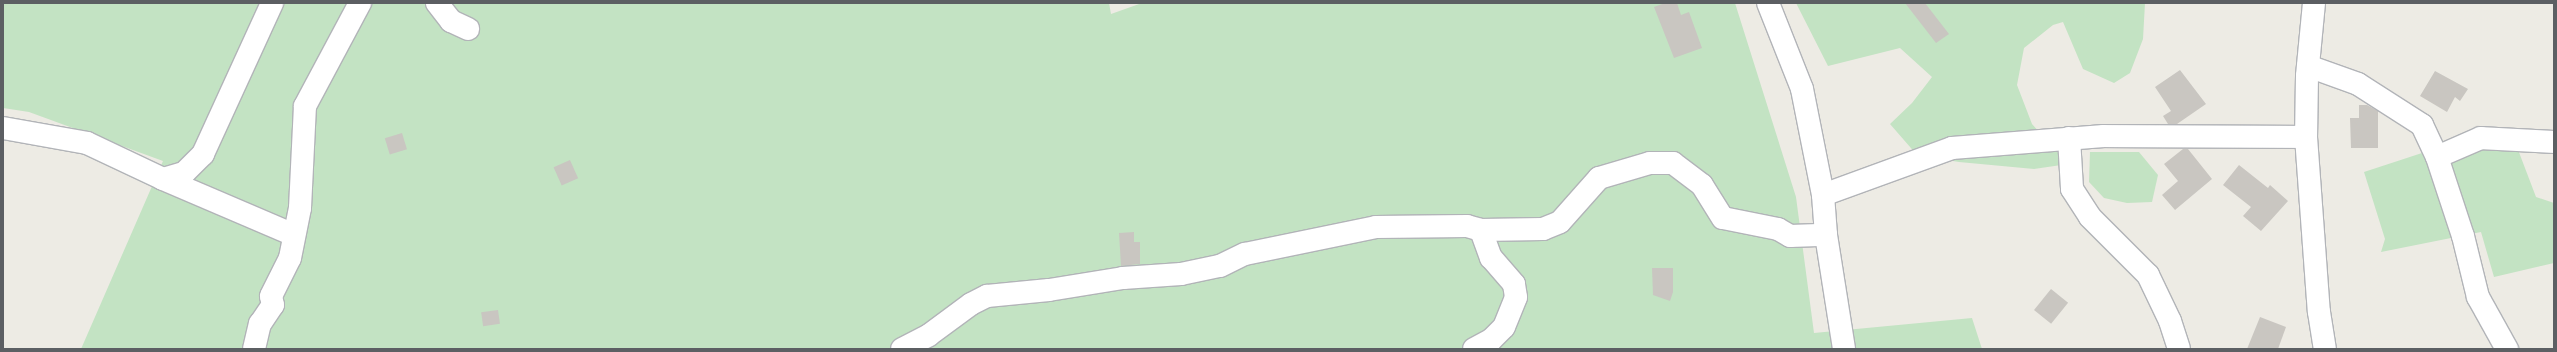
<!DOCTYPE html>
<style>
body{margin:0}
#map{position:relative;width:2557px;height:352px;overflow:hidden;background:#edebe4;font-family:"IBM Plex Sans",sans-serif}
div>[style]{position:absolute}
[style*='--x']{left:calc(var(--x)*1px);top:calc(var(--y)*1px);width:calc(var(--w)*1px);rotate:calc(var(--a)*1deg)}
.green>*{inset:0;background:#c3e3c3}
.building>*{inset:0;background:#c9c6c1;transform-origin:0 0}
.roads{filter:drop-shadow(1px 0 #b2b4b8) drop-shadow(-1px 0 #b2b4b8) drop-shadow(0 1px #b2b4b8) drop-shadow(0 -1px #b2b4b8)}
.minor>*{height:22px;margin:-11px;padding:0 11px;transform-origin:11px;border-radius:11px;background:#fff}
span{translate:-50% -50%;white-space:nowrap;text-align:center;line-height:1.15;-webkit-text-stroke:3px #fff;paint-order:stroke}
.frame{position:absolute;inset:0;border:4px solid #5c5f63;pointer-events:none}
</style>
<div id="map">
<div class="green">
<i style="clip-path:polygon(3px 3px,1109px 3px,1111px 14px,1142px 3px,1735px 3px,1796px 197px,1814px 333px,1972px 318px,1982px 349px,81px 349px,163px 161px,29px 112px,3px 108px)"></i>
<i style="clip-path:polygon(1796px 3px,2145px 3px,2143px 39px,2130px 73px,2114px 83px,2083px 69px,2063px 22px,2053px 25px,2024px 48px,2017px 85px,2032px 124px,2068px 164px,2034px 169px,1959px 162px,1917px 155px,1890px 124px,1912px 103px,1932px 77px,1900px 48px,1828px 66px)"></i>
<i style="clip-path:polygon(2483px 133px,2517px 147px,2536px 197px,2554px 203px,2554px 263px,2494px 277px,2481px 232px,2381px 252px,2385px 239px,2364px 172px)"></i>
<i style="clip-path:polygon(2090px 152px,2139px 152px,2158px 175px,2152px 202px,2127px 203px,2104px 198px,2089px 182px)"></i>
</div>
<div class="building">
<i style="clip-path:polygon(1665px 3px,1677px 3px,1681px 15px,1689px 12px,1702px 48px,1674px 58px,1654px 7px)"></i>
<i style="clip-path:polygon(1905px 3px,1925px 3px,1949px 34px,1936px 43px)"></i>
<i style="clip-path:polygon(2180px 70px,2206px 104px,2177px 124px,2168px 124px,2163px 116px,2171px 111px,2155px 87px)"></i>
<i style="clip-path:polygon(2435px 71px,2468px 89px,2460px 101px,2455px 97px,2447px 112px,2420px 96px)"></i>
<i style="clip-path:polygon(2359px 105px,2367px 105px,2378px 111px,2378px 148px,2351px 148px,2350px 118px,2359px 118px)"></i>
<i style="left:402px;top:133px;width:17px;height:18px;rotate:73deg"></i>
<i style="clip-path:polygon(2183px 149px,2188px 149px,2212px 179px,2175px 210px,2162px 195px,2178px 181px,2164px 164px)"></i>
<i style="left:570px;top:160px;width:20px;height:18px;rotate:66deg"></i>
<i style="clip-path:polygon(2239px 165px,2268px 188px,2270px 185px,2288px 201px,2261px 231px,2243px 216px,2251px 207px,2223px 185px)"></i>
<i style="clip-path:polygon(1134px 232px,1134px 242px,1140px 242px,1140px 264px,1121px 266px,1119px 233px)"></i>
<i style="clip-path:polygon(1652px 268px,1673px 268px,1673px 292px,1670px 301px,1653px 295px)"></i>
<i style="left:2051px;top:289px;width:22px;height:27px;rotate:39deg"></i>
<i style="left:498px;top:310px;width:14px;height:17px;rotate:82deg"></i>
<i style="clip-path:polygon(2260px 317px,2286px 327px,2278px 349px,2247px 349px)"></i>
</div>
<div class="roads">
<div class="minor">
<i style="--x:437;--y:3;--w:23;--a:52"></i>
<i style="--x:451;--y:21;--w:19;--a:25"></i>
<i style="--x:1768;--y:3;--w:92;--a:68.4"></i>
<i style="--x:1802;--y:89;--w:108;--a:78.8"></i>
<i style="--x:1823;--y:195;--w:40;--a:85.7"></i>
<i style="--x:1826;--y:235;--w:115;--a:81"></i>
<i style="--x:2314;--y:3;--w:73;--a:95.5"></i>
<i style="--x:2307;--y:76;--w:61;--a:90.9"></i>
<i style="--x:2306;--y:137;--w:175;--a:85.8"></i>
<i style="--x:2319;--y:312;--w:37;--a:81"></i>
<i style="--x:2308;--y:66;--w:53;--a:19.8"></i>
<i style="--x:2358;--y:84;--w:76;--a:32.6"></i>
<i style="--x:2422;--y:125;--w:35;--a:65"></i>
<i style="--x:2437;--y:157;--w:83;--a:71.8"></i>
<i style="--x:2463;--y:236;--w:63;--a:76.2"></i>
<i style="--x:2478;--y:297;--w:60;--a:60.9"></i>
<i style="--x:3;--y:128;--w:85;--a:10.1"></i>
<i style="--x:87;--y:143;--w:84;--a:25.3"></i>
<i style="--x:163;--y:179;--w:22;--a:-16"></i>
<i style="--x:184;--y:173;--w:27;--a:-45"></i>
<i style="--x:203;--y:154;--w:166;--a:-65.4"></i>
<i style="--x:2069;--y:138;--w:51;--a:86.6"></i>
<i style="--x:2072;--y:189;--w:33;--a:57"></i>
<i style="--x:2090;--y:217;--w:82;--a:45"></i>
<i style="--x:2148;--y:275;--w:51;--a:64.4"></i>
<i style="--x:2170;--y:321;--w:29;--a:72"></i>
<i style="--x:2437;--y:157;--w:48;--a:-23.4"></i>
<i style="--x:2481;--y:138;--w:73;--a:3.1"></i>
<i style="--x:163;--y:179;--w:142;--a:23.1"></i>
<i style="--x:1823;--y:195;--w:137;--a:-20"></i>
<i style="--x:1952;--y:148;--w:152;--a:-4.5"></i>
<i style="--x:2104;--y:136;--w:202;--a:0.3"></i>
<i style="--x:254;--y:349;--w:26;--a:-77"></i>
<i style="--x:260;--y:324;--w:23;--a:-56"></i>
<i style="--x:273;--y:305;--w:9;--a:-103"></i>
<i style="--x:271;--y:296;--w:42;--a:-63.4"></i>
<i style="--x:290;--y:258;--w:51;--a:-78.7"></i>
<i style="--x:300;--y:208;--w:102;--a:-87.2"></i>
<i style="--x:305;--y:106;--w:117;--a:-61.9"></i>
<i style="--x:902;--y:349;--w:30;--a:-27"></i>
<i style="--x:929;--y:335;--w:52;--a:-36.4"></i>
<i style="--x:971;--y:304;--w:18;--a:-27"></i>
<i style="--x:987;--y:296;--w:62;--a:-5.5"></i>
<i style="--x:1049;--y:290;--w:75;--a:-9.2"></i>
<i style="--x:1123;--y:278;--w:58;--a:-3.9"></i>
<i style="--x:1181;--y:274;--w:40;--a:-12"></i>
<i style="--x:1220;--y:266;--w:28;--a:-26"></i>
<i style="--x:1245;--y:254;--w:134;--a:-11.6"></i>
<i style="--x:1376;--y:227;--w:91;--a:-0.6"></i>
<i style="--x:1467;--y:226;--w:15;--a:16"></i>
<i style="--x:1481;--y:230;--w:62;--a:-0.9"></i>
<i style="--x:1543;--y:229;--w:18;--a:-22"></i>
<i style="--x:1560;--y:222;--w:59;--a:-48.4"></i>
<i style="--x:1599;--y:178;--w:53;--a:-16.4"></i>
<i style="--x:1650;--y:163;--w:23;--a:0"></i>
<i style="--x:1673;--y:163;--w:36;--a:37"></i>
<i style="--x:1702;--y:185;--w:39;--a:58"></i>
<i style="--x:1723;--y:218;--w:56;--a:11.3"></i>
<i style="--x:1778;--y:229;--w:14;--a:30"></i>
<i style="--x:1790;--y:236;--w:36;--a:-2"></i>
<i style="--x:1474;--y:349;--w:19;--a:-28"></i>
<i style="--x:1491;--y:340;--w:18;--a:-45"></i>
<i style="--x:1504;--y:327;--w:32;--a:-68"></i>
<i style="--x:1516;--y:297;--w:13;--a:-99"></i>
<i style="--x:1514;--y:284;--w:35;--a:-131"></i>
<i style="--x:1491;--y:258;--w:30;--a:-110"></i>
</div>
</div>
<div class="frame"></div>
</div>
